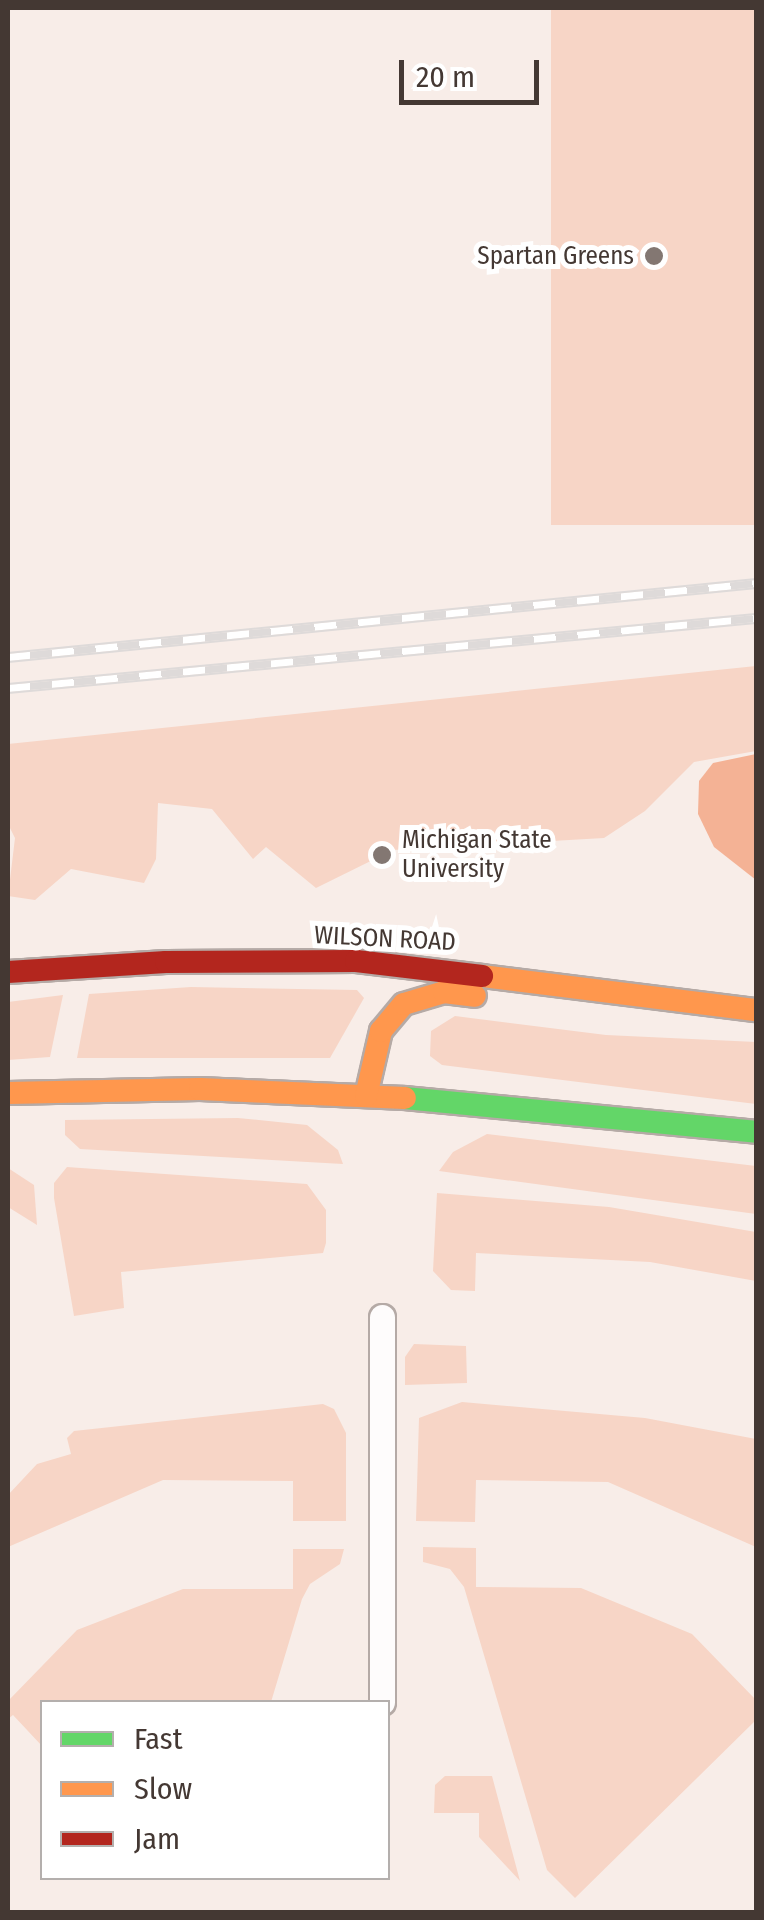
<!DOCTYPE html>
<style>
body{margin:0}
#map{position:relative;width:764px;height:1920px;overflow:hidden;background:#f8ede8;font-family:"Fira Sans Condensed",sans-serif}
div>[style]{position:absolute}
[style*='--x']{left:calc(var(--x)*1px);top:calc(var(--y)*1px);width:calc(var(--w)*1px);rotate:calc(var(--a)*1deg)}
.green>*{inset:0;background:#f7d5c6;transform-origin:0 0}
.water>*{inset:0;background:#f4b295}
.roads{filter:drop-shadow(2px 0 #b5aaa6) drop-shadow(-2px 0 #b5aaa6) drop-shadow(0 2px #b5aaa6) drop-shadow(0 -2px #b5aaa6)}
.lane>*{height:25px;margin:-12.5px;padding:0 12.5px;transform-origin:12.5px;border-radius:12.5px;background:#fefcfc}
.fast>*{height:22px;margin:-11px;padding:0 11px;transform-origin:11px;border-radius:11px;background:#63d668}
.slow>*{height:22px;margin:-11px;padding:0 11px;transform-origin:11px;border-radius:11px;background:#ff974d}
.jam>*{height:22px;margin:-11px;padding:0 11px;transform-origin:11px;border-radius:11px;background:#b3261e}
.rail>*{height:11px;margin-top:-5.5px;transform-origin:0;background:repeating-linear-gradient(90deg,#fff 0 22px,#dedad9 0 44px);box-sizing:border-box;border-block:2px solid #dedad9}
.dots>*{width:28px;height:28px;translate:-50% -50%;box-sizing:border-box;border:5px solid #fff;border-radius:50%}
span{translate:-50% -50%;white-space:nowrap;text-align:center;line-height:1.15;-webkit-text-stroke:10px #fff;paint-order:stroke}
.poi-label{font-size:25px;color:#443833}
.right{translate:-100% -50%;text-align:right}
.left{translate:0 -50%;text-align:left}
.street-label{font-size:25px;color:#443833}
.frame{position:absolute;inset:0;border:10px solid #443833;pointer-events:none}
.legend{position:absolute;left:40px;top:1700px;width:350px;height:180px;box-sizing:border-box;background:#fff;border:2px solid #b4afad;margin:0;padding:12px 18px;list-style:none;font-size:30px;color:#443833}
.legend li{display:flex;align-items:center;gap:20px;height:50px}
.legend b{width:50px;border:2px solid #b4afad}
.scale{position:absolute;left:399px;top:60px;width:140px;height:45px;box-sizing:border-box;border:5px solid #443833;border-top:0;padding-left:12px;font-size:30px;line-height:35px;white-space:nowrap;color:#443833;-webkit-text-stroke:8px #fff;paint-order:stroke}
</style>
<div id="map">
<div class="green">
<i style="left:551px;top:8px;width:205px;height:517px"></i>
<i style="clip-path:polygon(756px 666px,756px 751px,694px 762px,645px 811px,604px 838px,393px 850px,316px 888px,266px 847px,253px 859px,212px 809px,158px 803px,156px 859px,144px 883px,71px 869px,35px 900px,8px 896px,15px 838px,8px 824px,8px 744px)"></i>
<i style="clip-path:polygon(191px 987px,357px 990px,364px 998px,330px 1058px,77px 1058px,89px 994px)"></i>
<i style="clip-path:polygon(63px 995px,50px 1057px,8px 1060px,8px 1002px)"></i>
<i style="clip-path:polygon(455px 1016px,606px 1035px,756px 1042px,756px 1104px,442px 1065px,430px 1056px,431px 1031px)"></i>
<i style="clip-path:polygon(238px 1118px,307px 1125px,338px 1150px,343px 1164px,80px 1149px,65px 1135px,65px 1120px)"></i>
<i style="clip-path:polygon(487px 1134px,756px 1166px,756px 1214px,439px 1171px,453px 1152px)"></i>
<i style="clip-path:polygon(67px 1167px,307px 1184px,326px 1210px,326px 1243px,323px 1253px,121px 1272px,124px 1308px,74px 1316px,54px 1198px,54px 1183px)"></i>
<i style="clip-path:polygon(8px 1168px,34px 1185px,37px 1225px,8px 1207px)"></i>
<i style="clip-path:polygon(437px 1193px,609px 1207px,756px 1232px,756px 1281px,650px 1262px,476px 1253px,475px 1291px,451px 1290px,433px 1271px)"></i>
<i style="clip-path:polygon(414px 1344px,466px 1346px,467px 1383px,405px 1385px,405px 1357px)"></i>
<i style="clip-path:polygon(462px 1402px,645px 1418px,756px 1439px,756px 1547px,608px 1482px,476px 1480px,475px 1522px,416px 1521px,419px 1418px)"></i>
<i style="clip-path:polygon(323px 1404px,334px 1409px,346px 1433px,346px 1521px,293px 1521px,293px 1481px,163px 1480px,8px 1547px,8px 1495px,37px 1464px,71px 1454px,67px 1438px,74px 1431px)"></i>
<i style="clip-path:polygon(423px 1547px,476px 1548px,476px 1587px,581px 1588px,692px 1634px,756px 1700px,756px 1720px,575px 1898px,547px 1870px,464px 1587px,450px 1569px,423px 1562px)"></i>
<i style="clip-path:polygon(293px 1549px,344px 1549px,340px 1564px,310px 1584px,302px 1599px,271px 1702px,42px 1702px,42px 1746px,13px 1715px,8px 1719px,8px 1701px,77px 1630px,183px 1589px,293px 1589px)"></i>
<i style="clip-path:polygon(445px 1776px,492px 1776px,520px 1881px,479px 1837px,479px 1813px,434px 1813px,435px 1785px)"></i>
</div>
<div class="water">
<i style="clip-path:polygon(756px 754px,756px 880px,714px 847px,698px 814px,699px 781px,713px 763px)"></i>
</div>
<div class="roads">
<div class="lane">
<i style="--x:382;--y:1317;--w:385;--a:90"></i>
</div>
<div class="fast">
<i style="--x:405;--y:1098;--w:353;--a:5.5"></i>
</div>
<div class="slow">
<i style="--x:482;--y:976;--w:276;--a:7.1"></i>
<i style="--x:8;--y:1093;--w:192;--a:-1.2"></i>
<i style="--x:200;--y:1089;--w:205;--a:2.5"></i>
<i style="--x:366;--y:1096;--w:67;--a:-77"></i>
<i style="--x:381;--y:1031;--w:35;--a:-50"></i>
<i style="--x:404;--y:1004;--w:42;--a:-16.7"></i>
<i style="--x:444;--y:992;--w:31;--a:7"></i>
</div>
<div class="jam">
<i style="--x:8;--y:972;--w:158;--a:-3.6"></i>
<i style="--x:166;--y:962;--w:190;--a:-0.3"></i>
<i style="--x:356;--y:961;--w:127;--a:6.8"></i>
</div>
</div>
<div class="rail">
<i style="--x:8;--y:657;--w:752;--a:-5.65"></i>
<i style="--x:8;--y:688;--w:751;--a:-5.35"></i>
</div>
<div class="dots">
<i style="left:654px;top:256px;background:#837772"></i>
<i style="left:382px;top:855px;background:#837772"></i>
</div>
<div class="poi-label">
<span class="right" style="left:634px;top:256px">Spartan Greens</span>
<span class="left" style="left:402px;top:855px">Michigan State<br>University</span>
</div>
<div class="street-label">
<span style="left:385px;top:939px;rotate:3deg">WILSON ROAD</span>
</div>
<div class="frame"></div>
<ul class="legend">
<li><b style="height:12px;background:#63d668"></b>Fast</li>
<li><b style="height:12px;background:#ff974d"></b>Slow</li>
<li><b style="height:12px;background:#b3261e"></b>Jam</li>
</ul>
<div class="scale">20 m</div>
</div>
